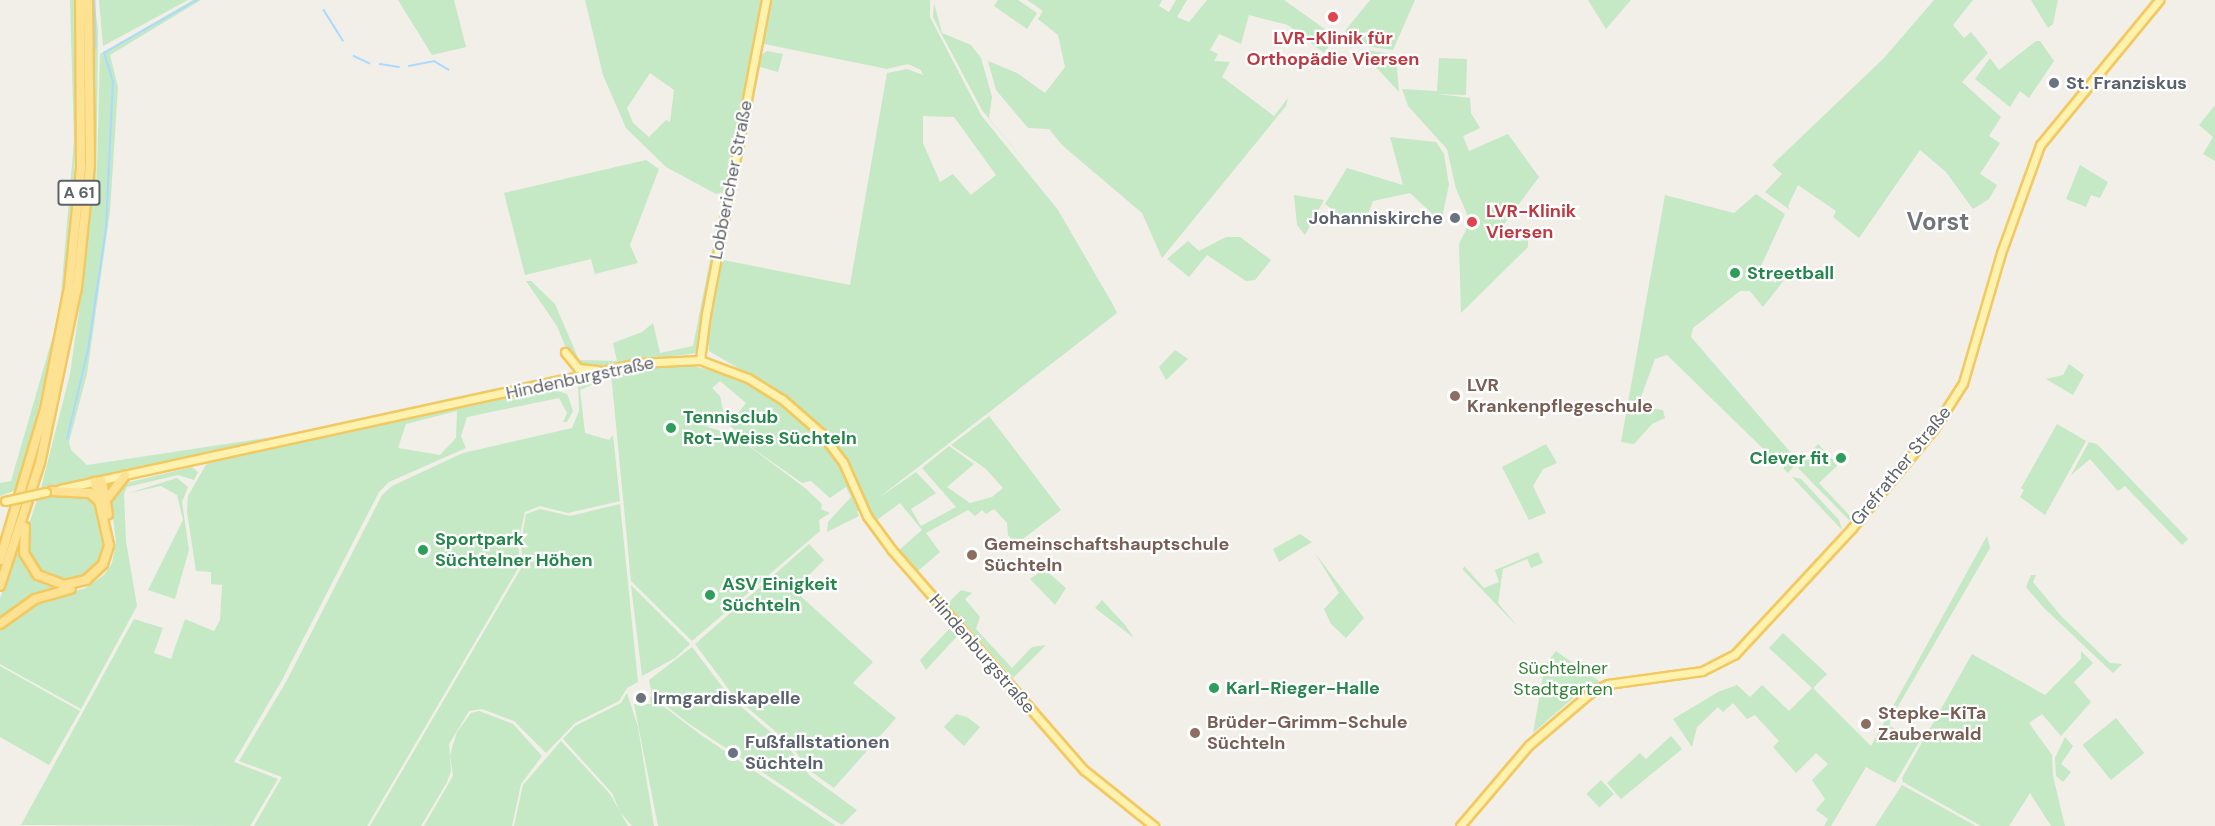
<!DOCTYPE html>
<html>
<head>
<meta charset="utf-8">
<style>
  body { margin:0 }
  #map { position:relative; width:2215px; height:826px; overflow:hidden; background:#f1efe8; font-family:"DM Sans",sans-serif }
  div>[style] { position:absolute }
  .green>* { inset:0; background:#c5e8c5; transform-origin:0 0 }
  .stream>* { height:1.5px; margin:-0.75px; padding:0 0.75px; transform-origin:0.75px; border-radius:0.75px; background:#aadaff }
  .roads { filter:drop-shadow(2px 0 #f2c960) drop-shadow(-2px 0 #f2c960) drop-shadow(0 2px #f2c960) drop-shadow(0 -2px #f2c960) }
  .major>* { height:7px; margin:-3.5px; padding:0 3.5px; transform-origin:3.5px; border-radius:3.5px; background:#fff2af }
  .highway>* { height:8px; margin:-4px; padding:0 4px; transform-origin:4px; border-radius:4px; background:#fde293 }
  .bridges { filter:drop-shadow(2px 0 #f2c960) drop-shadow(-2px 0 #f2c960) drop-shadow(0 2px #f2c960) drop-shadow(0 -2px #f2c960) }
  .major-bridge>* { height:7px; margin:-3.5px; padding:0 3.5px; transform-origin:3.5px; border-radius:3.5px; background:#fff2af }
  .dots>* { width:16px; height:16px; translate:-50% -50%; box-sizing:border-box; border:3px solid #fff; border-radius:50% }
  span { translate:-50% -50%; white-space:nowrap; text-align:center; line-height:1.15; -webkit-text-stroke:4.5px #fff; paint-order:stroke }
  .shield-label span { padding:2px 4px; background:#fff; border:2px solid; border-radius:4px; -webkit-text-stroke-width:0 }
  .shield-label { font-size:16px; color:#5f6368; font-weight:700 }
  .health-label { font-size:18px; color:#be3a42; font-weight:700 }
  .left { translate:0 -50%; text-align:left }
  .worship-label { font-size:18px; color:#5b616d; font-weight:700 }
  .right { translate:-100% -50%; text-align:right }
  .street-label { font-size:18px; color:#5f6368 }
  .leisure-label { font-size:18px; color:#27864d; font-weight:700 }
  .education-label { font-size:18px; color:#785e54; font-weight:700 }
  .park-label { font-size:18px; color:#348238 }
  .district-label { font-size:24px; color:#70757a; font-weight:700 }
</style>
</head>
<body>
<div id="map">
  <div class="green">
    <i style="clip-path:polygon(70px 0,75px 0,76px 17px,77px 136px,67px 258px,56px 334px,19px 489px,0 496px,0 483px,11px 481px,57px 322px,61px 294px,74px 141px)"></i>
    <i style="clip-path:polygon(94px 0,98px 30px,96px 208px,100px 54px,193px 0,201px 0,110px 55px,118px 87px,110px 211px,87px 374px,69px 442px,71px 450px,87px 465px,273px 437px,561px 374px,552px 379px,306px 434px,41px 488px,70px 374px,85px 269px,95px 130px)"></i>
    <i style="clip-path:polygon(99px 0,188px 0,103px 46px)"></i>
    <i style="clip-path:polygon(398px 0,454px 0,466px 47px,432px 55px)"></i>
    <i style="clip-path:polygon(evenodd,585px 0,764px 0,724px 192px,716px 194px,666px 167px,626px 128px,603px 75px,585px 0,650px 73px,674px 90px,670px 122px,666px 120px,649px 137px,633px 123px,627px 108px,650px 73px)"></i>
    <i style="clip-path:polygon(evenodd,768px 0,930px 0,930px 17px,981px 115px,1058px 210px,1112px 303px,1117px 313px,877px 499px,916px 472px,936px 493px,911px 509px,921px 526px,956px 507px,922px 468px,949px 446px,974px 464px,947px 487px,970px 503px,992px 497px,1003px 488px,985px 468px,951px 445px,989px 416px,1061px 510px,1016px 544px,1008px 535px,1007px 523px,994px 509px,986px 514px,982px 510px,975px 516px,968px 510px,926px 533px,940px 552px,918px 571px,899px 550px,922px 530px,900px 503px,877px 520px,873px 519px,845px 461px,814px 422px,755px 378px,709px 351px,707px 322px,718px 266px,722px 264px,720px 259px,757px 58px,767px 51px,783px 54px,778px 72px,760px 67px,723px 260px,850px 285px,887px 73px,907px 69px,923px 75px,921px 70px,908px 64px,887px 69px,760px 43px,768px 0,923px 116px,954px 117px,996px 175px,971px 195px,953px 174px,940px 182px,923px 143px,923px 116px)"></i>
    <i style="clip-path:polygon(998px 0,1018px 0,1037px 13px,1027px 29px,994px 6px)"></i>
    <i style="clip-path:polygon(1027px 0,1162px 0,1159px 6px,1169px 12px,1176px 0,1187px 0,1177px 17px,1189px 22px,1207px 0,1284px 0,1336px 37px,1324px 53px,1288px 25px,1249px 15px,1241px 44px,1219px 34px,1210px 50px,1218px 54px,1214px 61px,1230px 62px,1222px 77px,1274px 116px,1288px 98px,1286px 106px,1162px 258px,1142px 213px,1062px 145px,1049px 129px,1028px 128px,996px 90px,988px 61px,1017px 73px,1045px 93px,1065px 67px,1058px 35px,1038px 19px,1043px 11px)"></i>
    <i style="clip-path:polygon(1370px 0,1415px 0,1393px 50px,1358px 45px,1345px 31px)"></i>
    <i style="clip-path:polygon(1588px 0,1631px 0,1606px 29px)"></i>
    <i style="clip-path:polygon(1934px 0,1973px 0,1953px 25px,1964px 38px,1971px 32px,1988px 53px,1962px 82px,2001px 117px,1989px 136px,2000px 143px,1980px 174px,1997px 185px,1989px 199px,1973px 209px,1946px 172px,1920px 150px,1859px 238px,1833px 217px,1836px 211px,1798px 185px,1788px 206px,1790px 210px,1765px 192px,1782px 174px,1772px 165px,1884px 58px)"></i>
    <i style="clip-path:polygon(2031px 0,2058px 0,2053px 24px,2048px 28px)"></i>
    <i style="clip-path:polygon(934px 3px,942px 33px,971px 45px,981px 58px,992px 97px,989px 118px,1032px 171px,982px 110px,941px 33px,933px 17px)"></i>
    <i style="clip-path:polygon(2036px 41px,2040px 41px,2054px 61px,2029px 98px,2020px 91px,2010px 107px,1975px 79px,1990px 58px,1999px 70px)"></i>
    <i style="clip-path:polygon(1367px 50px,1396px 55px,1399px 92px,1363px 53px)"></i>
    <i style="clip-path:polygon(1439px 58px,1467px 59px,1466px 95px,1437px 94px,1470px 98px,1471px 113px,1480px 128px,1463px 136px,1469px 151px,1508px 134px,1539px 177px,1502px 227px,1516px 241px,1528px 240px,1528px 247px,1461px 313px,1459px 244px,1466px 230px,1467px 214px,1456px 189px,1447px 149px,1408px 106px,1402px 89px,1437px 91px)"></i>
    <i style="clip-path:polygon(2215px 105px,2215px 161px,2203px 154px,2213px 137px,2199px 125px)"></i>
    <i style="clip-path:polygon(1390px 137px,1436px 142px,1444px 154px,1449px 185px,1441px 222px,1410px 193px,1373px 201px,1368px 214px,1349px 223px,1325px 204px,1347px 168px,1403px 185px)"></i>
    <i style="clip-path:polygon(646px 160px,659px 169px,630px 245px,638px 263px,595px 274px,591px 259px,525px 275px,504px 193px)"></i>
    <i style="clip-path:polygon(2080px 165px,2108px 182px,2100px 198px,2091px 195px,2086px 207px,2066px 199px)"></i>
    <i style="clip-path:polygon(1756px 194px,1785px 214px,1760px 268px,1763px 275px,1775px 283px,1781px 275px,1784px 280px,1763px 307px,1750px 291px,1740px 291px,1693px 328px,1691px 337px,1798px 461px,1788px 473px,1667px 355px,1655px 359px,1641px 397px,1644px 407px,1663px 410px,1665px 418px,1652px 424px,1634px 444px,1621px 442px,1665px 195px,1734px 213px)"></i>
    <i style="clip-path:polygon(1294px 195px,1324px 200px,1305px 235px,1297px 225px)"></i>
    <i style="clip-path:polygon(721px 205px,696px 353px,591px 368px,582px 367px,569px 356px,557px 326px,526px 281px,531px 281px,555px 304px,579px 360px,617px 361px,613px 343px,642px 332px,653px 323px,660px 353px,693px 346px)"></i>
    <i style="clip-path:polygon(1226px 237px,1240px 237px,1271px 260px,1255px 280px,1246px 281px,1207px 255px,1189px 277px,1167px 259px,1188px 241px,1199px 251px)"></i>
    <i style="clip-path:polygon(1175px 350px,1188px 359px,1166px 380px,1159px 367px)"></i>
    <i style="clip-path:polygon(685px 364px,742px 378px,810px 425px,842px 466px,861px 510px,857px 511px,859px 516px,827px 532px,828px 522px,851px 497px,846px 487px,830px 498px,811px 481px,802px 483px,751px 447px,729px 425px,746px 403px,720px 381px,712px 388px,720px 396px,725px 420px,707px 427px,733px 434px,805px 488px,822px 504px,821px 509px,830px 513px,819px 520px,820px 531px,692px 641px,631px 581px,611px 373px,655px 365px)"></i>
    <i style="clip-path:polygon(2069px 364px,2084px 375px,2073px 395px,2046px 379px,2063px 375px)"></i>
    <i style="clip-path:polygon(607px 374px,608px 378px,580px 390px,585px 433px,609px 440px,613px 435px,620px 501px,568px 513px,540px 506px,525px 512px,518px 542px,520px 565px,367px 826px,254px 826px,282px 777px,239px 761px,286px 682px,382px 495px,392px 486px,463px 453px,572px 428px,579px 411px,578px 383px)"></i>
    <i style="clip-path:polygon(evenodd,548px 388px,567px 394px,573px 411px,567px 422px,563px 422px,567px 413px,559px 398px,467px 417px,461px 436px,466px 448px,389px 482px,379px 492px,282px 680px,234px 762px,278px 779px,250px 826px,21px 825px,134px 619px,163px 628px,154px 653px,171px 659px,185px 619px,214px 631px,220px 620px,222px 585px,211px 584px,211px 572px,196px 571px,187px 512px,188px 496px,207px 463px,548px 388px,457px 411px,456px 438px,440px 455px,398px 448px,406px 424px,457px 411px)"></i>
    <i style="clip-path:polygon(2057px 424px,2086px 441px,2045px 515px,2020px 497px,2024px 490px,2021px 488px)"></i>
    <i style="clip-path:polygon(2089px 442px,2097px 444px,2188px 539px,2182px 545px,2125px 486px,2118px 491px,2090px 459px,2071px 475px)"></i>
    <i style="clip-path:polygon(1546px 444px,1557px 463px,1543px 469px,1533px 486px,1546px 513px,1529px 520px,1502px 467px)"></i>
    <i style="clip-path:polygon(1818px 444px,1838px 465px,1819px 483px,1852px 518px,1850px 521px,1798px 468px)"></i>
    <i style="clip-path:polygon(192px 467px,198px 472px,194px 480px,178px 475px,127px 487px,124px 494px,126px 541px,137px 606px,81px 709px,0 664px,0 629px,9px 619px,32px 603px,86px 588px,104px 575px,112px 563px,116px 542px,111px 501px,122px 484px)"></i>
    <i style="clip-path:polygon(1792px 477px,1801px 479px,1839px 520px,1842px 530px)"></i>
    <i style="clip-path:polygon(177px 478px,188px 487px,182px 502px,189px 550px,175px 599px,148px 590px,183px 520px,177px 495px,161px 486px,129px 493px)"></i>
    <i style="clip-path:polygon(49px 496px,85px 496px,98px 508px,104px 552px,97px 567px,82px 579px,67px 582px,41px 574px,26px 551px,27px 530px,37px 500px)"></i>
    <i style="clip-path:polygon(620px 504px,638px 682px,627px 688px,619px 701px,575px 723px,546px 753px,514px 721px,482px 709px,469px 711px,449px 744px,451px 771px,447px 782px,421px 826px,370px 826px,523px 565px,521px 543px,526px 514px,540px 509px,570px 516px)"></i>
    <i style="clip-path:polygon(1300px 534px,1312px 542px,1279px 562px,1273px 549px)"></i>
    <i style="clip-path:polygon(1987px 536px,1990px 548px,1890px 720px,1890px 726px,1919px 742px,1895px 783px,1866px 767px,1831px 826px,1824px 826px,1828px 819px,1816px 810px,1825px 799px,1812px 780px,1828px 764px,1816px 753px,1796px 773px,1773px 747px,1779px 741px,1755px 715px,1747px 719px,1733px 703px,1723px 712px,1718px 707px,1697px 727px,1692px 747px,1673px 719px,1718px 692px,1737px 685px,1750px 697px,1762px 685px,1789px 711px,1812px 688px,1769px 648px,1783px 633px,1827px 674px,1813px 688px,1871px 746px)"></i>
    <i style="clip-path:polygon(21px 543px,35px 575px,50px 585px,66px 587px,0 621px,0 598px)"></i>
    <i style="clip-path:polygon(809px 544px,824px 560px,794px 590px,873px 662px,853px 683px,896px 718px,834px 788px,809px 770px,790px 744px,733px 695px,695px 644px)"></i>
    <i style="clip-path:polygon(1538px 552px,1543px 563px,1531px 568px,1527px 559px,1503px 569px,1498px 603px,1517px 626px,1463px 570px,1464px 566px,1484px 588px,1499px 582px,1495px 570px)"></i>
    <i style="clip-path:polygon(1315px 553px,1364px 618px,1346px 638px,1331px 624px,1324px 609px,1339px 593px)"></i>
    <i style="clip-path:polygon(1044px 569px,1066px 588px,1055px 605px,1030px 579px)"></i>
    <i style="clip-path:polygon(2031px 575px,2036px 575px,2033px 582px,2061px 616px,2110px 663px,2122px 664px,2113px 673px,2043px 607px,2026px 587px)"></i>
    <i style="clip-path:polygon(631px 585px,690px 644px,675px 658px,642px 676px)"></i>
    <i style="clip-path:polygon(961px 590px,972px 593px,965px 599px,980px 617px,976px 629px,1012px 668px,1032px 647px,1046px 645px,1013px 678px,947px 604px)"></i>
    <i style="clip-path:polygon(1102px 600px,1125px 625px,1134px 638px,1095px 608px)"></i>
    <i style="clip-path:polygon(951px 627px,958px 635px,926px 670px,920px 660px)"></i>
    <i style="clip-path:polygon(692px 647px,730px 697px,789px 748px,810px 776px,857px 810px,842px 825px,688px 723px,652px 695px,649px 680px)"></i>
    <i style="clip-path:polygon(1556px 651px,1600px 682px,1582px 690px,1533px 733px,1545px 665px)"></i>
    <i style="clip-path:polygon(2081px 651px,2093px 663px,2074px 682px,2091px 702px,2061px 736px,2042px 714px,2029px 723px,2052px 755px,2053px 776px,2065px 826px,2051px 826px,2030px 793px,2009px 826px,1981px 826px,1903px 782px,1902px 778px,1972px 654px,2045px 695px,2081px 659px)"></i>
    <i style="clip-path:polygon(0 666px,80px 711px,49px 765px,0 737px)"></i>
    <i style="clip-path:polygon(627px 693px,638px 727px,654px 826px,632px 826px,620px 812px,612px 793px,563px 739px,575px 726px,621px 703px)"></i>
    <i style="clip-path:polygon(650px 696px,701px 735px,836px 826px,658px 826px,634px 704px,651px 704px)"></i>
    <i style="clip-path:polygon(479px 711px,513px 724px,542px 756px,521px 784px,512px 826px,424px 826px,453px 776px,450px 755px,457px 732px,471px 713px)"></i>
    <i style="clip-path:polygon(956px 714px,967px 717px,980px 727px,964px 746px,944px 727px)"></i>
    <i style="left:2116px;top:718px;width:45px;height:43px;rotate:51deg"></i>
    <i style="clip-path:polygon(1671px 736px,1682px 749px,1621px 799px,1607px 783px,1640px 753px,1646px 759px)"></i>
    <i style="clip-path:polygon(2065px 737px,2073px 746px,2061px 764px,2071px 772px,2063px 782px,2056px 776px,2055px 758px)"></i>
    <i style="clip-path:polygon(561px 741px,610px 794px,628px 826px,514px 826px,523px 785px)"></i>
    <i style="left:1601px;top:780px;width:19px;height:20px;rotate:47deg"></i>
    <i style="clip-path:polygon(1902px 785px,1976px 826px,1875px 826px)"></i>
  </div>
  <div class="stream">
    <i style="left:95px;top:0;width:48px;rotate:88.8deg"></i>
    <i style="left:324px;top:10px;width:36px;rotate:58deg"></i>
    <i style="left:354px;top:56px;width:17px;rotate:25deg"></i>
    <i style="left:380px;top:64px;width:19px;rotate:9deg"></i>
    <i style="left:409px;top:66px;width:25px;rotate:-11deg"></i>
    <i style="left:434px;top:61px;width:17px;rotate:31deg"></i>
    <i style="left:67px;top:439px;width:91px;rotate:-76.7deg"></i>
    <i style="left:88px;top:350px;width:123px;rotate:-81.6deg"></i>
    <i style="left:106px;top:228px;width:146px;rotate:-87.3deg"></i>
    <i style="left:113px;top:82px;width:30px;rotate:-107deg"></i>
    <i style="left:104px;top:53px;width:107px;rotate:-29.7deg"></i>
  </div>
  <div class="roads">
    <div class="major">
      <i style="left:565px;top:352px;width:21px;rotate:51deg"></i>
      <i style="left:578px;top:368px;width:19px;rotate:6deg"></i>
      <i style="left:700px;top:360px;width:46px;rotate:-82.6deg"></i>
      <i style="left:706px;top:314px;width:320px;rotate:-79.2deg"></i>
      <i style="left:60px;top:489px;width:592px;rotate:-12.3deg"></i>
      <i style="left:638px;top:363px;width:62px;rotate:-2.8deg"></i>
      <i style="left:700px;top:360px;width:51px;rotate:20.6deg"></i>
      <i style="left:748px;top:378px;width:40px;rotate:32deg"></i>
      <i style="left:782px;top:399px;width:52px;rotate:41.1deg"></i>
      <i style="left:821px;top:433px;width:36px;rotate:53deg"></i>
      <i style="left:843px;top:462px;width:59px;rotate:66deg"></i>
      <i style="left:867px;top:516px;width:42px;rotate:53.7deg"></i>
      <i style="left:892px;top:550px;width:292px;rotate:48.9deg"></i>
      <i style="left:1084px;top:770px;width:90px;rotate:38.7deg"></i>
      <i style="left:1460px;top:826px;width:106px;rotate:-49.6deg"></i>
      <i style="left:1529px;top:745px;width:82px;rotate:-40.5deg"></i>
      <i style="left:1591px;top:692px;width:19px;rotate:-25deg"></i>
      <i style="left:1608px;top:684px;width:95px;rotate:-7.9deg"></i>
      <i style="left:1702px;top:671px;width:37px;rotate:-27deg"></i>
      <i style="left:1735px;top:654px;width:171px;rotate:-47.1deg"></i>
      <i style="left:1851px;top:529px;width:132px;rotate:-50.5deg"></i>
      <i style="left:1935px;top:427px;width:52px;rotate:-57.5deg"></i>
      <i style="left:1963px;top:383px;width:135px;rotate:-73.7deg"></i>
      <i style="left:2001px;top:253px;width:115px;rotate:-70.1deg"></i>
      <i style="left:2040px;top:145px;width:188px;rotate:-50.6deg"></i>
    </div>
    <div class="highway">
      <i style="left:102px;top:481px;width:34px;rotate:80deg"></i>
      <i style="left:52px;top:491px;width:38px;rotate:3deg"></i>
      <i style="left:90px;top:493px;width:13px;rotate:42deg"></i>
      <i style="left:106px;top:500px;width:31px;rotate:-52deg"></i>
      <i style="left:25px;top:527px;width:26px;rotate:92deg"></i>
      <i style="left:24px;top:553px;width:26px;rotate:58deg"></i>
      <i style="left:38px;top:575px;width:28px;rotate:21deg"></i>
      <i style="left:64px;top:585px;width:23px;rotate:-13deg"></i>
      <i style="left:86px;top:580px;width:23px;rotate:-43deg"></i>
      <i style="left:103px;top:564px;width:20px;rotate:-72deg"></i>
      <i style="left:109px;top:545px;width:65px;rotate:-102.5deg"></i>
      <i style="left:0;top:560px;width:158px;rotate:-73.4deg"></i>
      <i style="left:45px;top:409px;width:123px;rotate:-78.8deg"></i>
      <i style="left:69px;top:288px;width:122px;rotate:-84.3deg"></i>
      <i style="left:81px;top:167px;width:167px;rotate:-90.3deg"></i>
      <i style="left:0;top:586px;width:129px;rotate:-72deg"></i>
      <i style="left:40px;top:463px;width:179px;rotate:-78.1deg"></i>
      <i style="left:77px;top:288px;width:124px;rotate:-84deg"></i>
      <i style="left:90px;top:165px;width:165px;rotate:-90.7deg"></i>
      <i style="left:0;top:624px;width:43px;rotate:-35.5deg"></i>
      <i style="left:35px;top:599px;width:37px;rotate:-16deg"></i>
    </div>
  </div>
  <div class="bridges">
    <div class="major-bridge">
      <i style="left:5px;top:501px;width:42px;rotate:-12.4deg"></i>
    </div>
  </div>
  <div class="dots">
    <i style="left:1333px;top:17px;background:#e0444e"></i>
    <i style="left:2054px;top:83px;background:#6b7280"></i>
    <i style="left:1455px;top:218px;background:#6b7280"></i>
    <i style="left:1472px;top:222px;background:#e0444e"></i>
    <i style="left:1735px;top:273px;background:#2e9e5b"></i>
    <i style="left:1455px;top:396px;background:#8d6e63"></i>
    <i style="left:671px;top:428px;background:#2e9e5b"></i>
    <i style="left:1841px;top:458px;background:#2e9e5b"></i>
    <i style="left:423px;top:550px;background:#2e9e5b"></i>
    <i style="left:972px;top:555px;background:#8d6e63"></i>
    <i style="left:710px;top:595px;background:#2e9e5b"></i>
    <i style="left:1214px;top:688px;background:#2e9e5b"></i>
    <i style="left:641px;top:698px;background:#6b7280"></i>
    <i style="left:1866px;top:724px;background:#8d6e63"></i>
    <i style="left:1195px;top:733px;background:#8d6e63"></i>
    <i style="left:733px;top:753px;background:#6b7280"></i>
  </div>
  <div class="shield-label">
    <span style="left:79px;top:193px">A 61</span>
  </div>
  <div class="health-label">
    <span style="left:1333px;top:49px">LVR-Klinik für<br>Orthopädie Viersen</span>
    <span class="left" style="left:1486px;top:222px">LVR-Klinik<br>Viersen</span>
  </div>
  <div class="worship-label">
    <span class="left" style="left:2066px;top:83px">St. Franziskus</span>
    <span class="right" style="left:1443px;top:218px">Johanniskirche</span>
    <span class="left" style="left:653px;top:698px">Irmgardiskapelle</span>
    <span class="left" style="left:745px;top:753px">Fußfallstationen<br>Süchteln</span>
  </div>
  <div class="street-label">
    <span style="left:731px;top:180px;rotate:-79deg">Lobbericher Straße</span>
    <span style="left:580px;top:378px;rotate:-12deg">Hindenburgstraße</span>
    <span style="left:1901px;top:466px;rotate:-51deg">Grefrather Straße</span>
    <span style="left:982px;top:654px;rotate:49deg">Hindenburgstraße</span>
  </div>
  <div class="leisure-label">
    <span class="left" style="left:1747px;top:273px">Streetball</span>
    <span class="left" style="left:683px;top:428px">Tennisclub<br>Rot-Weiss Süchteln</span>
    <span class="right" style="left:1829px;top:458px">Clever fit</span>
    <span class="left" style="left:435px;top:550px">Sportpark<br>Süchtelner Höhen</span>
    <span class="left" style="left:722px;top:595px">ASV Einigkeit<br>Süchteln</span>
    <span class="left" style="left:1226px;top:688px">Karl-Rieger-Halle</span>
  </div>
  <div class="education-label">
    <span class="left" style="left:1467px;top:396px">LVR<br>Krankenpflegeschule</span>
    <span class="left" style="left:984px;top:555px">Gemeinschaftshauptschule<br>Süchteln</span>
    <span class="left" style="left:1878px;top:724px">Stepke-KiTa<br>Zauberwald</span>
    <span class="left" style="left:1207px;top:733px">Brüder-Grimm-Schule<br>Süchteln</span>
  </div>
  <div class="park-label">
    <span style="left:1563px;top:679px">Süchtelner<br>Stadtgarten</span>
  </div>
  <div class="district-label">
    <span style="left:1938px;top:222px">Vorst</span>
  </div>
</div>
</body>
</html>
